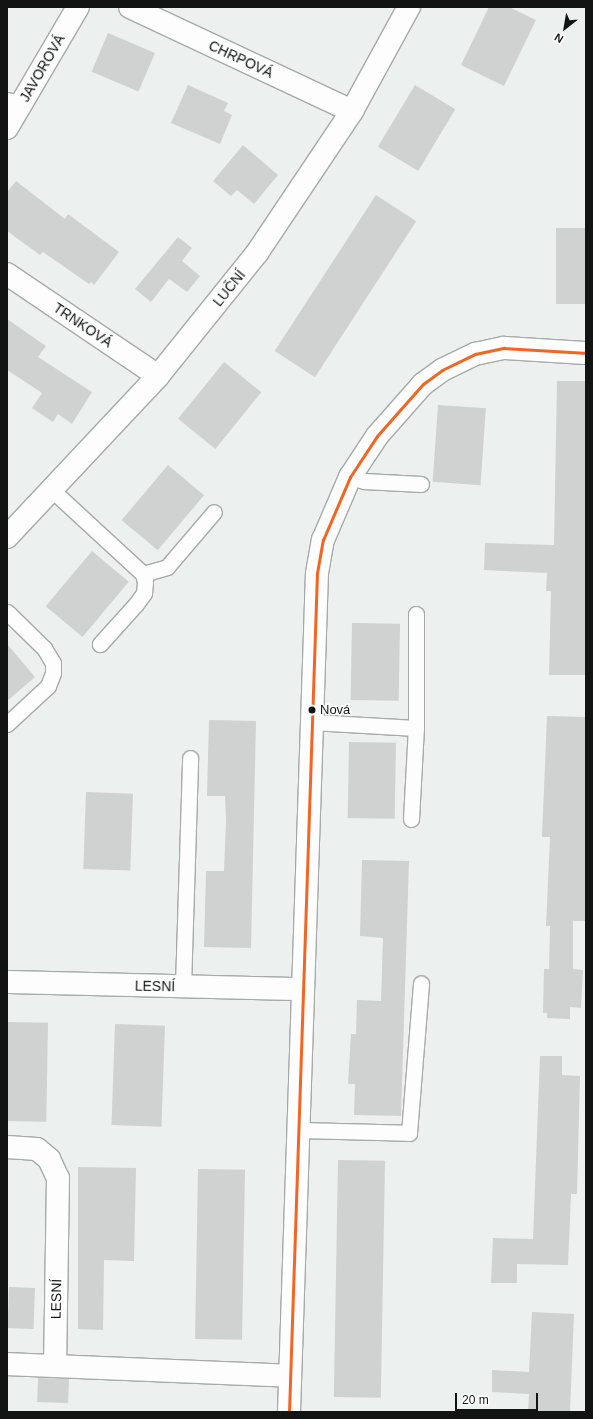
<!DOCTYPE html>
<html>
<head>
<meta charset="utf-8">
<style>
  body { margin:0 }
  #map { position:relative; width:593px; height:1419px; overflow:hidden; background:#ecf0ee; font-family:Arial,sans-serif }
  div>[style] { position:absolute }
  .building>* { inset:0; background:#cfd2d0; transform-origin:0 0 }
  .roads { filter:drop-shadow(1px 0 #a7aaa9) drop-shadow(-1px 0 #a7aaa9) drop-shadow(0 1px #a7aaa9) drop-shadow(0 -1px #a7aaa9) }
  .service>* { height:15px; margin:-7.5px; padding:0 7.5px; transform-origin:7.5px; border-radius:7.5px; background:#fcfdfc }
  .minor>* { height:22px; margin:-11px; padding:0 11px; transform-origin:11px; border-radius:11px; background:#fcfdfc }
  .bus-1>* { height:3px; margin:-1.5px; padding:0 1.5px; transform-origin:1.5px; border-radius:1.5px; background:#f26522 }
  .dots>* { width:11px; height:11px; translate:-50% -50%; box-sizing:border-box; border:2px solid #fff; border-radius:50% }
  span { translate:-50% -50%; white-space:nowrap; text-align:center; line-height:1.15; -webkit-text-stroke:3px #fff; paint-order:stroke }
  .bus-label { font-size:13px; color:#111413 }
  .left { translate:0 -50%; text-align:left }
  .street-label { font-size:14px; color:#111413 }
  .frame { position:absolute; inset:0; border:8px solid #111413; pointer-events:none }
  .north { position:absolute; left:545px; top:8px; width:40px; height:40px; -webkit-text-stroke:3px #fff; paint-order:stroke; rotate:211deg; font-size:11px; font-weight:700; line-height:16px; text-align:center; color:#111413 }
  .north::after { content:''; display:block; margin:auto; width:14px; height:18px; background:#111413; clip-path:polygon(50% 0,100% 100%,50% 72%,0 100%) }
  .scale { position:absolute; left:455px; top:1393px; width:83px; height:18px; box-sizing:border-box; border:2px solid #111413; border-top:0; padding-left:5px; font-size:12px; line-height:14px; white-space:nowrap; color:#111413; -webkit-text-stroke:3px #fff; paint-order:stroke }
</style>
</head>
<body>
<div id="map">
  <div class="building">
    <i style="clip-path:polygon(489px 7px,509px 7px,536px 20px,504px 86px,461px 65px)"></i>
    <i style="left:108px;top:33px;width:51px;height:42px;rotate:23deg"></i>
    <i style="clip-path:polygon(188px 85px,228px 103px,224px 111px,232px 115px,220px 144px,171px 123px)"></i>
    <i style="left:415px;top:85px;width:47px;height:72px;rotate:31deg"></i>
    <i style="clip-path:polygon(243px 145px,278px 175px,254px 204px,237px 190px,231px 196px,213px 181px)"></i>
    <i style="clip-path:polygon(16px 181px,65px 219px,68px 214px,119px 252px,94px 285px,91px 282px,89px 284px,43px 252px,40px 255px,7px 231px,7px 192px)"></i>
    <i style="left:376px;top:195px;width:48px;height:186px;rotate:33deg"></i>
    <i style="left:556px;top:228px;width:30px;height:76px"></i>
    <i style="clip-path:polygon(178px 237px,192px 248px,182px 261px,200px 276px,187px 292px,169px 279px,151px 302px,135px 289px)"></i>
    <i style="clip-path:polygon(7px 319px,46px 346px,38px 357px,92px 392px,72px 424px,58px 414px,53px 422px,32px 408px,42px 393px,7px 370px)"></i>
    <i style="left:224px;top:362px;width:48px;height:73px;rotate:39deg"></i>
    <i style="clip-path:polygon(557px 381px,586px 381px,586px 675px,549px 675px,551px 591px,546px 591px,547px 573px,484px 570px,485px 543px,554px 545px)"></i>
    <i style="left:438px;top:405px;width:48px;height:77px;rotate:4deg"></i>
    <i style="left:168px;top:465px;width:47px;height:72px;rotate:40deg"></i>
    <i style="left:92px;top:551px;width:48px;height:72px;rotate:40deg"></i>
    <i style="left:352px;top:623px;width:48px;height:77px;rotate:1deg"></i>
    <i style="clip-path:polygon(7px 644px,35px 677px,7px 701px)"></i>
    <i style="clip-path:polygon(547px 716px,586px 717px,585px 921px,573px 921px,573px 969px,583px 970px,581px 1008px,570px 1007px,570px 1019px,547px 1018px,547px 1013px,543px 1013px,544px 969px,549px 969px,550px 926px,546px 926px,550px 837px,542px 837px)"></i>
    <i style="clip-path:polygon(209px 720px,256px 721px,251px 948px,204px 947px,206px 871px,224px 871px,226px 821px,225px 796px,207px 796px)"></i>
    <i style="left:349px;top:742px;width:47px;height:76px;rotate:1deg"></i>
    <i style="left:86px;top:792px;width:47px;height:77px;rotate:2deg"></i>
    <i style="clip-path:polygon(362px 860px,409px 861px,401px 1116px,354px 1115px,355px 1084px,348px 1084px,351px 1034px,356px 1034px,357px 1000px,381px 1001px,383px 938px,360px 936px)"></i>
    <i style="left:7px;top:1022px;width:41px;height:99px;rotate:1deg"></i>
    <i style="left:115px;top:1024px;width:50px;height:101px;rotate:2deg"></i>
    <i style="clip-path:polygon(540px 1056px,562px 1056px,562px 1075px,580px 1076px,577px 1194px,571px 1194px,568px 1265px,517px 1264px,517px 1283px,491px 1283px,493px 1238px,533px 1239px)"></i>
    <i style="left:338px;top:1160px;width:47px;height:237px;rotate:1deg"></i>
    <i style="clip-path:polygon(78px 1167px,136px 1168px,134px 1261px,104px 1260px,103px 1330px,78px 1329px)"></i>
    <i style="left:198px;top:1169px;width:47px;height:170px;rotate:1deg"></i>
    <i style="left:9px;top:1287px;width:26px;height:41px;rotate:2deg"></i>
    <i style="clip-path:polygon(532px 1312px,574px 1314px,570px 1412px,528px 1412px,529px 1394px,492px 1392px,492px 1370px,529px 1372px)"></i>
    <i style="left:38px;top:1378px;width:31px;height:24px;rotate:2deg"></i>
  </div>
  <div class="roads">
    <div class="service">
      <i style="left:7px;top:100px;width:15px;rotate:11deg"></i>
      <i style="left:350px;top:477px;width:15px;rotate:16deg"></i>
      <i style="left:364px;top:481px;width:57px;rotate:3deg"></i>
      <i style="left:52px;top:490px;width:124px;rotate:42.7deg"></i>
      <i style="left:143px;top:574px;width:8px;rotate:76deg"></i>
      <i style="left:145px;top:582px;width:11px;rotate:95deg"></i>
      <i style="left:144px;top:593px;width:14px;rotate:126deg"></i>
      <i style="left:136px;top:604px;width:54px;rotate:132deg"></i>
      <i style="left:143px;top:574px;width:25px;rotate:-16deg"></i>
      <i style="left:167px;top:567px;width:72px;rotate:-49.5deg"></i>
      <i style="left:7px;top:612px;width:52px;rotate:44.2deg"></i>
      <i style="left:44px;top:648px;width:17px;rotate:59deg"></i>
      <i style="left:53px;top:663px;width:10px;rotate:90deg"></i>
      <i style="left:53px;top:673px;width:14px;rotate:111deg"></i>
      <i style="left:48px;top:686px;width:56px;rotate:137.2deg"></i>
      <i style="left:312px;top:722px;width:104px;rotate:3.3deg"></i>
      <i style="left:411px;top:819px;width:91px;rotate:-86.9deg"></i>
      <i style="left:416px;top:728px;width:114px;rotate:-90deg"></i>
      <i style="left:183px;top:986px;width:228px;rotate:-88.2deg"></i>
      <i style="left:298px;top:1130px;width:111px;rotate:1.5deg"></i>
      <i style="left:409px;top:1133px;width:150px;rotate:-85.4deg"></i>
    </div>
    <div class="minor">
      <i style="left:130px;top:7px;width:245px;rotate:25.1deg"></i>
      <i style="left:7px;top:128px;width:140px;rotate:-59.6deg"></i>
      <i style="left:7px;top:274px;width:182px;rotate:34deg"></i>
      <i style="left:7px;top:537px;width:221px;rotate:-46.8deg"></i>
      <i style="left:158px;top:376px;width:158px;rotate:-51.2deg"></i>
      <i style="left:257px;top:253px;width:171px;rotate:-56.2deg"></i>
      <i style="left:352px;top:111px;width:119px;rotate:-61.3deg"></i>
      <i style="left:7px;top:982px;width:296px;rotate:1.4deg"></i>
      <i style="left:7px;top:1147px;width:30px;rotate:4deg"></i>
      <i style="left:37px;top:1149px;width:16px;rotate:40deg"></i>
      <i style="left:49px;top:1159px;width:21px;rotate:65deg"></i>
      <i style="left:58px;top:1178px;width:188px;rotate:90.9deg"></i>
      <i style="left:7px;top:1364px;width:283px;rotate:2.4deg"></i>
      <i style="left:289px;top:1412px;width:839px;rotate:-88.09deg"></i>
      <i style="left:317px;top:573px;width:34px;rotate:-80deg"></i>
      <i style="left:323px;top:540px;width:69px;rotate:-66.8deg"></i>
      <i style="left:350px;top:477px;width:49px;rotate:-56.6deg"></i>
      <i style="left:377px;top:436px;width:69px;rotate:-48.5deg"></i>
      <i style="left:423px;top:384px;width:24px;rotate:-36deg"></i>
      <i style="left:442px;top:370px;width:37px;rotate:-26deg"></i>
      <i style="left:475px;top:354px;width:30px;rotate:-12deg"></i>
      <i style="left:504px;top:348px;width:82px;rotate:3.5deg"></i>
    </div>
  </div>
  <div class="bus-1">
    <i style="left:289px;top:1412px;width:839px;rotate:-88.09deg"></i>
    <i style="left:317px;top:573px;width:34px;rotate:-80deg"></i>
    <i style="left:323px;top:540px;width:69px;rotate:-66.8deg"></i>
    <i style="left:350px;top:477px;width:49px;rotate:-56.6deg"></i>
    <i style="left:377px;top:436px;width:69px;rotate:-48.5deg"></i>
    <i style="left:423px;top:384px;width:24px;rotate:-36deg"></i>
    <i style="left:442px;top:370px;width:37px;rotate:-26deg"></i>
    <i style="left:475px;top:354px;width:30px;rotate:-12deg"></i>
    <i style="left:504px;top:348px;width:82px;rotate:3.5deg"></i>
  </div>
  <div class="dots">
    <i style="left:312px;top:710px;background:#111413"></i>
  </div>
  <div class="bus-label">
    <span class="left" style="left:320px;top:710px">Nová</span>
  </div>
  <div class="street-label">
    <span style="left:241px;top:59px;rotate:25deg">CHRPOVÁ</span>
    <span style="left:42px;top:68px;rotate:-60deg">JAVOROVÁ</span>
    <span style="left:229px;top:288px;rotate:-51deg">LUČNÍ</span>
    <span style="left:83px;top:325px;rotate:34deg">TRNKOVÁ</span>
    <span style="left:155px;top:986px;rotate:1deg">LESNÍ</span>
    <span style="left:56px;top:1299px;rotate:-89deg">LESNÍ</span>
  </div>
  <div class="frame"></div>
  <div class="north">N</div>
  <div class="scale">20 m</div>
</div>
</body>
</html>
